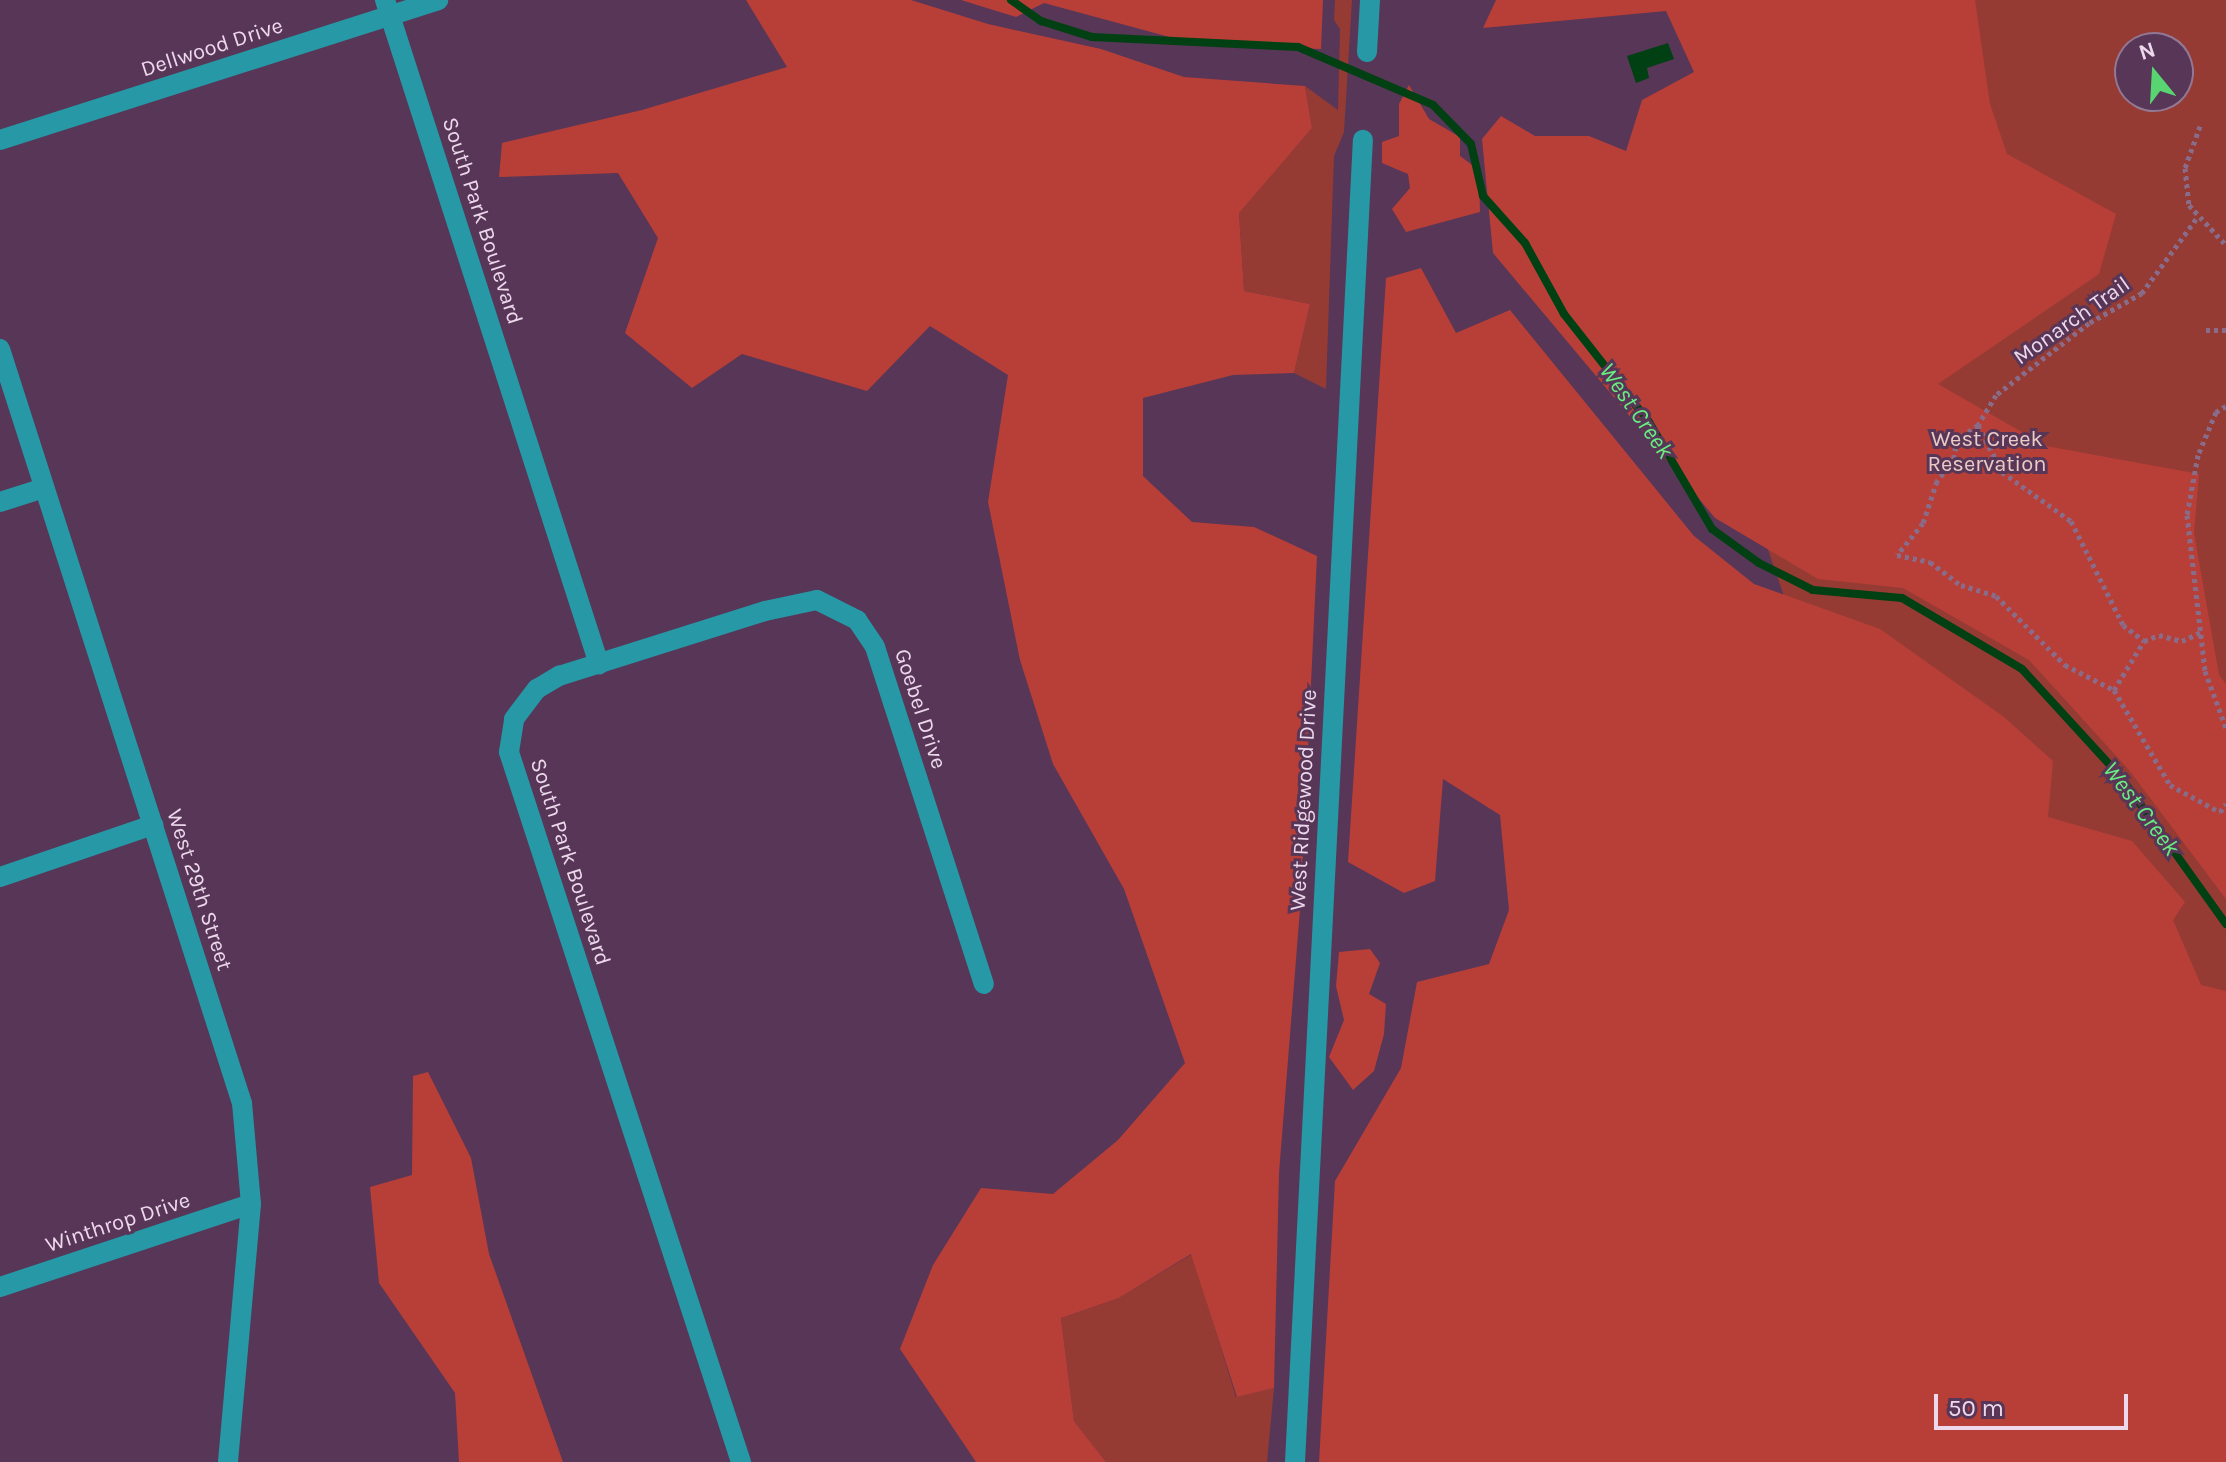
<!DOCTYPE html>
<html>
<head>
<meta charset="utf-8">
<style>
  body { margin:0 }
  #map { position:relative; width:2226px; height:1462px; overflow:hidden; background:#573657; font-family:Karla,sans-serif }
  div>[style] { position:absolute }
  .green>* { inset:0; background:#953b34 }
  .forest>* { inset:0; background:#b83f37 }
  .water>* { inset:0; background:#014013 }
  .stream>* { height:8px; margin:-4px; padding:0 4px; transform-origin:4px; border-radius:4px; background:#014013 }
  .path>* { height:5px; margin-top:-2.5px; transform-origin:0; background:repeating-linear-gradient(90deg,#896c89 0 4px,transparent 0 8px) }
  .minor>* { height:20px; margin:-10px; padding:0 10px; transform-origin:10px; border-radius:10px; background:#2698a6 }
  span { translate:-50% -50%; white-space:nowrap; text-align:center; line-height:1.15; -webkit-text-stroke:6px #573657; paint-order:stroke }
  .street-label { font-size:22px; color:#edd8ec }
  .park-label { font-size:22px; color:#ebcbc6 }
  .water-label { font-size:24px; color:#69ed80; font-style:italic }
  .north { position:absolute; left:2114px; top:32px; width:80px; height:80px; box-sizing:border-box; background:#573657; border:2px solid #937793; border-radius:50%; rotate:342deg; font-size:22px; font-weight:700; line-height:32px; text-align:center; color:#edd8ec }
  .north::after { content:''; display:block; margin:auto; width:28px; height:36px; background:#58d570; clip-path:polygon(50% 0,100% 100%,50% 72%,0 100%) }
  .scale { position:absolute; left:1934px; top:1394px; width:194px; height:36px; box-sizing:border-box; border:4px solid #edd8ec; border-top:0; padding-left:10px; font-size:24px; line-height:28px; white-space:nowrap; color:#edd8ec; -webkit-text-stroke:6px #573657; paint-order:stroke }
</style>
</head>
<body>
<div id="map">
  <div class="green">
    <i style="clip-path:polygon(1335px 0,1352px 0,1344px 132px,1334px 156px,1326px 389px,1294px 373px,1310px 304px,1244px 291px,1239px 212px,1312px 128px,1305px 86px,1338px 110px,1340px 29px,1334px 20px)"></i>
    <i style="clip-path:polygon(evenodd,1920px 0,2226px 0,2226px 1462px,2080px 1462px,1681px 295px,1920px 0,2130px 48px,2178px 48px,2178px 96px,2130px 96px,2130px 48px)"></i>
    <i style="clip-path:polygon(1192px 1254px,1236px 1397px,1274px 1388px,1267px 1462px,1106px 1462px,1074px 1421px,1061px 1318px,1119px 1298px)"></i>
  </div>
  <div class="forest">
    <i style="clip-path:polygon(746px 0,911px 0,988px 24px,1101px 49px,1184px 77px,1305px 86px,1312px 128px,1239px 213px,1244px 291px,1310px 304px,1294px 373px,1233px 375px,1143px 398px,1143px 476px,1192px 522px,1254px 527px,1317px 556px,1301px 897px,1279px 1173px,1274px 1388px,1237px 1397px,1191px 1254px,1119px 1298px,1061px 1318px,1074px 1421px,1106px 1462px,976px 1462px,900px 1349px,933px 1265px,981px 1188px,1053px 1194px,1118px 1140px,1185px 1063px,1124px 889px,1053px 764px,1020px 660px,988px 502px,1008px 375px,930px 326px,867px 391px,742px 354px,692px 388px,625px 333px,658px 238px,618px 173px,499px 177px,502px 143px,642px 110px,787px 67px)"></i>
    <i style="clip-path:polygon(961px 0,1323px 0,1321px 49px,1199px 45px,1044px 3px,1016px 17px)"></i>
    <i style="clip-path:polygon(1496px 0,1975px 0,1990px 104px,2007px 154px,2116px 214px,2099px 274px,1938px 384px,2046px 446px,2199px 474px,2194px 533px,2219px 675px,2226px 684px,2226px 899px,2129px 770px,2029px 660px,1903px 588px,1818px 579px,1715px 518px,1493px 253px,1482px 139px,1501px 116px,1535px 136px,1589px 136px,1626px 151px,1642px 100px,1694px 72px,1666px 11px,1483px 28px)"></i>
    <i style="clip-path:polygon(1409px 85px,1429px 119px,1460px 137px,1460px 156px,1479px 170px,1480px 212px,1406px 232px,1392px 209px,1410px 188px,1408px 174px,1382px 163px,1382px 142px,1399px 136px,1399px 104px)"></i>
    <i style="clip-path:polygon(1421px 268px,1456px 333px,1510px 310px,1694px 536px,1754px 584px,1880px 629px,2004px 717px,2053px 761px,2048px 817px,2132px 841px,2185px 902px,2173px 920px,2201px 985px,2226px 991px,2226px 1462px,1319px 1462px,1335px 1181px,1401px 1068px,1417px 982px,1489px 964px,1509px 910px,1500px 815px,1443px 779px,1435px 881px,1404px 893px,1348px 862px,1386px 278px)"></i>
    <i style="clip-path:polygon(1370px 949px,1380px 963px,1369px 994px,1386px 1004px,1384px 1034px,1374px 1071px,1353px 1090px,1329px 1057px,1344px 1020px,1336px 986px,1339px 952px)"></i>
    <i style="clip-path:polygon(428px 1072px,471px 1158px,489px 1254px,563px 1462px,459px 1462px,455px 1393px,379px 1283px,370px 1187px,412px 1175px,413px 1076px)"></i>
  </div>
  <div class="water">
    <i style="clip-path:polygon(1668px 43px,1674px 59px,1647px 68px,1649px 78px,1636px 83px,1627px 56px)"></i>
  </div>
  <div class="stream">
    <i style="left:1011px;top:0;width:37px;rotate:35deg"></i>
    <i style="left:1041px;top:21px;width:53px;rotate:17.4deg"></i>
    <i style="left:1092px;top:37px;width:206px;rotate:2.8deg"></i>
    <i style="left:1298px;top:47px;width:147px;rotate:23.2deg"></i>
    <i style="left:1433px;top:105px;width:54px;rotate:45.7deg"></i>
    <i style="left:1471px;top:144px;width:53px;rotate:77deg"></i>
    <i style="left:1483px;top:196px;width:63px;rotate:48.2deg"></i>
    <i style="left:1525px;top:243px;width:81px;rotate:61.2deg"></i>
    <i style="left:1564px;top:314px;width:137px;rotate:51.8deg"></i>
    <i style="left:1649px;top:422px;width:124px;rotate:59.5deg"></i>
    <i style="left:1712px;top:529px;width:58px;rotate:35.9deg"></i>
    <i style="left:1759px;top:563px;width:60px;rotate:26.6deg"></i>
    <i style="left:1813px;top:590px;width:89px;rotate:5.1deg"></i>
    <i style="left:1902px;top:598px;width:139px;rotate:30.6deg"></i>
    <i style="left:2022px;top:669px;width:145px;rotate:47.5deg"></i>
    <i style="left:2120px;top:776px;width:182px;rotate:54.4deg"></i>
  </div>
  <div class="path">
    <i style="left:2200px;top:126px;width:45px;rotate:109.7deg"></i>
    <i style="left:2185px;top:168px;width:37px;rotate:84deg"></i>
    <i style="left:2189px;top:205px;width:54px;rotate:47.2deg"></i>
    <i style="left:2196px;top:219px;width:92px;rotate:126.1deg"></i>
    <i style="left:2142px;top:293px;width:61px;rotate:150.5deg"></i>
    <i style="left:2089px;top:323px;width:118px;rotate:142.3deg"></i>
    <i style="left:1996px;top:395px;width:35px;rotate:121deg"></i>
    <i style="left:1978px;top:425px;width:25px;rotate:146deg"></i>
    <i style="left:1957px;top:439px;width:22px;rotate:100deg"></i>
    <i style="left:1953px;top:461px;width:26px;rotate:129deg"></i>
    <i style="left:1937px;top:481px;width:44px;rotate:108.4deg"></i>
    <i style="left:1923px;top:523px;width:41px;rotate:129.1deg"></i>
    <i style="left:1897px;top:555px;width:34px;rotate:12deg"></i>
    <i style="left:1930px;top:562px;width:39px;rotate:37deg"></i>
    <i style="left:1961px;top:585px;width:37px;rotate:17deg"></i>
    <i style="left:1996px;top:596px;width:98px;rotate:45deg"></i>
    <i style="left:2065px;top:665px;width:55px;rotate:27deg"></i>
    <i style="left:2114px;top:690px;width:110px;rotate:59.5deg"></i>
    <i style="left:2170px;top:785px;width:57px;rotate:28.4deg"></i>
    <i style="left:2220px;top:812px;width:10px;rotate:-53deg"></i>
    <i style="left:2206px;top:330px;width:20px"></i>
    <i style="left:2226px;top:406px;width:12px;rotate:149deg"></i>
    <i style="left:2216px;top:412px;width:47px;rotate:112.7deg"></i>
    <i style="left:2198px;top:455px;width:61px;rotate:100.4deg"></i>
    <i style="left:2187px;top:515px;width:157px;rotate:83.4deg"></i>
    <i style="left:2205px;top:671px;width:61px;rotate:69.8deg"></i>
    <i style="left:1978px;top:425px;width:53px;rotate:62.9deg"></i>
    <i style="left:2002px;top:472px;width:85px;rotate:35.4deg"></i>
    <i style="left:2071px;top:521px;width:116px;rotate:63.4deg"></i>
    <i style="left:2123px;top:625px;width:26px;rotate:37deg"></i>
    <i style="left:2114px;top:690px;width:57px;rotate:-58.5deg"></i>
    <i style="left:2144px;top:641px;width:16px;rotate:-22deg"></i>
    <i style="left:2159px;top:635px;width:24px;rotate:15deg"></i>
    <i style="left:2182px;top:641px;width:21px;rotate:-25deg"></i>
  </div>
  <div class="minor">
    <i style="left:385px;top:0;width:698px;rotate:72.14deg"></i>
    <i style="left:1367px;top:52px;width:52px;rotate:-86.7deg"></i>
    <i style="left:0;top:140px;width:460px;rotate:-17.7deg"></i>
    <i style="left:0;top:349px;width:792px;rotate:72.21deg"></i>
    <i style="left:242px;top:1103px;width:101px;rotate:84.9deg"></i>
    <i style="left:251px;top:1204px;width:259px;rotate:95.1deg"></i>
    <i style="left:0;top:502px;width:46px;rotate:-17.7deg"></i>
    <i style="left:0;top:877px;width:162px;rotate:-18.8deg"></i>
    <i style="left:0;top:1287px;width:264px;rotate:-18.3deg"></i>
    <i style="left:741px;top:1462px;width:747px;rotate:-108.1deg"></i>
    <i style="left:509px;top:752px;width:33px;rotate:-81deg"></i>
    <i style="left:514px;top:719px;width:38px;rotate:-53deg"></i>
    <i style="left:537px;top:689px;width:26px;rotate:-31deg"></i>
    <i style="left:559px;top:676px;width:216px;rotate:-17.5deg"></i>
    <i style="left:765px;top:611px;width:53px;rotate:-11.9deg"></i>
    <i style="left:817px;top:600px;width:45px;rotate:26.6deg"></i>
    <i style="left:857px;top:620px;width:32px;rotate:56deg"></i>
    <i style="left:875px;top:647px;width:354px;rotate:72.1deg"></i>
    <i style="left:1295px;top:1462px;width:1324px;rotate:-87.06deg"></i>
  </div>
  <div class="street-label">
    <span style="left:212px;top:48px;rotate:-18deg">Dellwood Drive</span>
    <span style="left:482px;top:221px;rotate:72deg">South Park Boulevard</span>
    <span style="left:2072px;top:321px;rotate:-35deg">Monarch Trail</span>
    <span style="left:920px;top:709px;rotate:72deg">Goebel Drive</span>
    <span style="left:1304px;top:800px;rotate:-87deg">West Ridgewood Drive</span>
    <span style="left:570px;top:862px;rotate:72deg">South Park Boulevard</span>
    <span style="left:199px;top:890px;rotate:72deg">West 29th Street</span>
    <span style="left:118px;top:1223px;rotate:-18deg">Winthrop Drive</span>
  </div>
  <div class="park-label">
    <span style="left:1987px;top:452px">West Creek<br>Reservation</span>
  </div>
  <div class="water-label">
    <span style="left:1636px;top:411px;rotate:55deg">West Creek</span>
    <span style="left:2141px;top:809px;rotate:53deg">West Creek</span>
  </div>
  <div class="north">N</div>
  <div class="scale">50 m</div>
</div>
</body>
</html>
